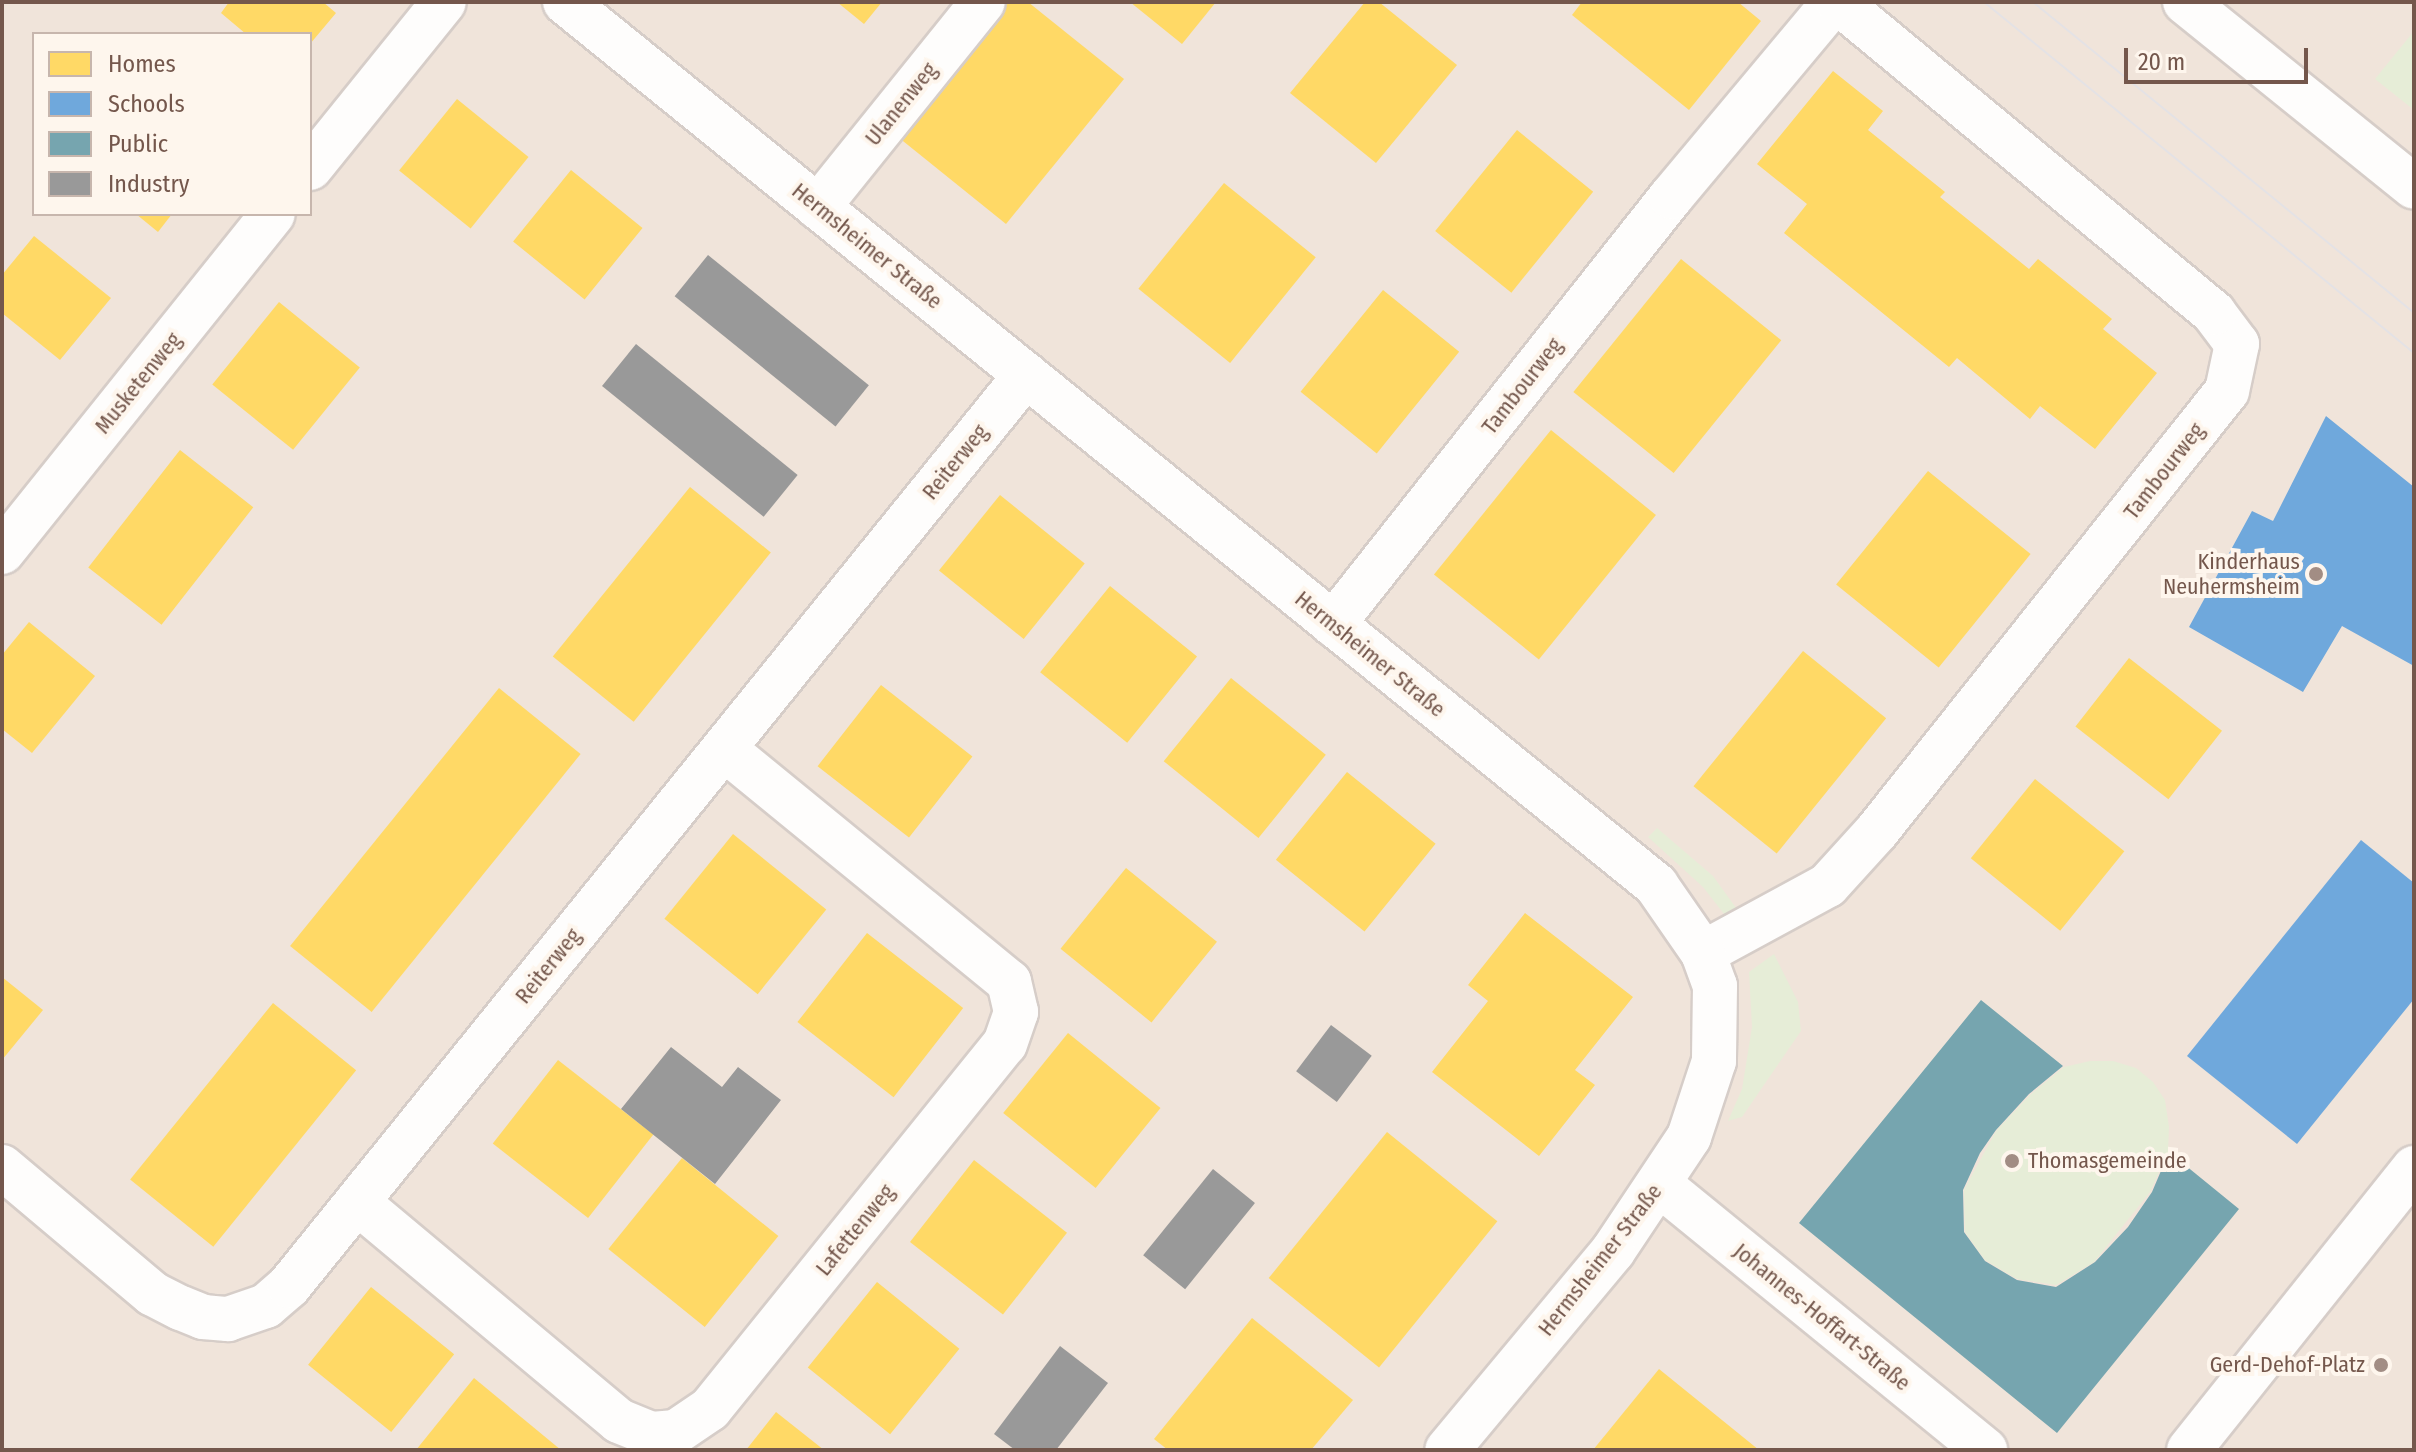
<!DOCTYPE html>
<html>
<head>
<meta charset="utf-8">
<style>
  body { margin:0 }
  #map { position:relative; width:2416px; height:1452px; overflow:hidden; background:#f7f2ec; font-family:"Fira Sans Condensed",sans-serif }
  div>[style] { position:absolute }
  .residential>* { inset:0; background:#f0e4da }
  .green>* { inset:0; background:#e6edd7 }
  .homes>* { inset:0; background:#ffd966; transform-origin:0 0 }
  .schools>* { inset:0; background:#6fa8dc }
  .public>* { inset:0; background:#76a5af }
  .industry>* { inset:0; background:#999; transform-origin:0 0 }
  .roads { filter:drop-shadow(2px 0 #d6cdc8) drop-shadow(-2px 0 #d6cdc8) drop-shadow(0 2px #d6cdc8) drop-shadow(0 -2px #d6cdc8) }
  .street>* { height:44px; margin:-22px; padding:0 22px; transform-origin:22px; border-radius:22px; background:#fefdfc }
  .secondary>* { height:44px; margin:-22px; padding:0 22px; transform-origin:22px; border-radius:22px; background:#fefdfc }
  .tram>* { height:2px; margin:-1px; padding:0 1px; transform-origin:1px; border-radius:1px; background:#e4e2e5 }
  .dots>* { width:22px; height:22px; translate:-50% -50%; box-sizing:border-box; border:4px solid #fef6ed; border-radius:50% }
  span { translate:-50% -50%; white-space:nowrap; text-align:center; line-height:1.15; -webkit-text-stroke:8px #fef6ed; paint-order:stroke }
  .street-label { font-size:22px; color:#74574c }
  .poi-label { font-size:22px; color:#74574c }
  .right { translate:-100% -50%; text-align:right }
  .left { translate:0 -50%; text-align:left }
  .frame { position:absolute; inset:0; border:4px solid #74574c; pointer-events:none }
  .legend { position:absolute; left:32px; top:32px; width:280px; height:184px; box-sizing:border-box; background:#fef6ed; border:2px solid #c7b6ad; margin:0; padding:10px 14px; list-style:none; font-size:24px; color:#74574c }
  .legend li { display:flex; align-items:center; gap:16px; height:40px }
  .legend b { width:40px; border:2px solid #c7b6ad }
  .scale { position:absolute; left:2124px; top:48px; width:184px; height:36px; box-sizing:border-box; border:4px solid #74574c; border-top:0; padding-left:10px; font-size:24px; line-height:28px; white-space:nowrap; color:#74574c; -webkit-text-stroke:6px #fef6ed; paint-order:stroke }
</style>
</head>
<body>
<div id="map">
  <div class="residential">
    <i style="clip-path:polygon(evenodd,2px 2px,2414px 2px,2414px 1450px,2px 1450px,2px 2px,34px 34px,310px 34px,310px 214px,34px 214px,34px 34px)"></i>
  </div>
  <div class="green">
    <i style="clip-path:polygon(2414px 31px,2414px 110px,2375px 79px)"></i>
    <i style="clip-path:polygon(1657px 828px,1713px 876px,1739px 912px,1728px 919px,1703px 887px,1648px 837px)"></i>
    <i style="clip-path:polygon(1774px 954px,1798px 1002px,1801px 1031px,1742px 1117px,1728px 1121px,1742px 1089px,1752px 1027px,1749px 972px)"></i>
    <i style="clip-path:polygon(2090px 1061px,2113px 1061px,2136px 1068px,2153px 1082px,2165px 1100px,2169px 1127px,2168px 1152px,2150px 1192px,2094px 1262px,2056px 1285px,2017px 1279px,1985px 1260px,1965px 1232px,1964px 1190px,1996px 1131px,2030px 1095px,2064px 1067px)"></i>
  </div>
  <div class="homes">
    <i style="clip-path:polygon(229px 2px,323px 2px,336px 13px,310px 44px,310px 34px,246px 34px,221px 13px)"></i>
    <i style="clip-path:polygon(837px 2px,882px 2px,864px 24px)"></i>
    <i style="clip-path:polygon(1007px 2px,1028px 2px,1124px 79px,1006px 224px,898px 137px)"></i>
    <i style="clip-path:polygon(1130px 2px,1216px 2px,1182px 44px)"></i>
    <i style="clip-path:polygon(1365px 2px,1379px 2px,1457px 65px,1376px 163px,1290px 93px)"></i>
    <i style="clip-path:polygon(1582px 2px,1738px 2px,1761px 21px,1689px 110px,1572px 15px)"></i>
    <i style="clip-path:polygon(1833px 71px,1883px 111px,1868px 130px,1945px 192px,1940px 197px,2029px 269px,2038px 259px,2112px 319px,2103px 329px,2157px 373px,2095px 449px,2040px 406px,2030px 419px,1957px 358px,1949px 367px,1784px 233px,1807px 204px,1757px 164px)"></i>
    <i style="left:457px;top:99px;width:92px;height:92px;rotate:39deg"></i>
    <i style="left:1517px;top:130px;width:98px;height:130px;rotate:39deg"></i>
    <i style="left:571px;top:170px;width:92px;height:92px;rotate:39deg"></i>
    <i style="left:1224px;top:183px;width:118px;height:136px;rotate:39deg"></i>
    <i style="clip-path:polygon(136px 214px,172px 214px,158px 232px)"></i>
    <i style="clip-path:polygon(34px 236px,111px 298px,60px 360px,2px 313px,2px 275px)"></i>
    <i style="left:1681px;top:259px;width:129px;height:171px;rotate:39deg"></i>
    <i style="left:1383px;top:290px;width:98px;height:131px;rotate:39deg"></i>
    <i style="left:279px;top:302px;width:104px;height:106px;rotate:39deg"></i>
    <i style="left:1551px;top:430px;width:135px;height:186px;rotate:39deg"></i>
    <i style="left:180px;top:450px;width:93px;height:149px;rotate:38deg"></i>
    <i style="left:1928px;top:471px;width:132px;height:146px;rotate:39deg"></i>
    <i style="left:690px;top:487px;width:104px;height:218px;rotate:39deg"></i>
    <i style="left:1000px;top:495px;width:109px;height:97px;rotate:39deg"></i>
    <i style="left:1110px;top:586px;width:112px;height:111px;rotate:39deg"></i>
    <i style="clip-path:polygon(29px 622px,95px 676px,32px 753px,2px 729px,2px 655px)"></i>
    <i style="left:1803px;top:651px;width:107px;height:174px;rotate:39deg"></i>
    <i style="left:2129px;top:658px;width:118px;height:87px;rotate:38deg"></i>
    <i style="left:1231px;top:678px;width:122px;height:107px;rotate:39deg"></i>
    <i style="left:881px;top:685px;width:116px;height:103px;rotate:38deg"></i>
    <i style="left:499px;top:688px;width:105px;height:332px;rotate:39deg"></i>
    <i style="left:1347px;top:772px;width:114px;height:113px;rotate:39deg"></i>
    <i style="left:2035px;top:779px;width:115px;height:102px;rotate:39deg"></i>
    <i style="left:733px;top:834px;width:120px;height:109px;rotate:39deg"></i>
    <i style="left:1126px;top:868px;width:117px;height:104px;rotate:39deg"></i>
    <i style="clip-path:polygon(1525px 913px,1633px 997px,1575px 1070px,1595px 1085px,1539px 1156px,1432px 1072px,1488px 1001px,1468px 985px)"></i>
    <i style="left:867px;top:933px;width:122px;height:113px;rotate:38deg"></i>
    <i style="clip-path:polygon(2px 977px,43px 1010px,2px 1060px)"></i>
    <i style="left:273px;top:1003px;width:107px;height:227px;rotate:39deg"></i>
    <i style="left:1068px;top:1033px;width:119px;height:103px;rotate:39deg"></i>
    <i style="left:558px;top:1060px;width:121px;height:106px;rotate:38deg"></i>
    <i style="left:1387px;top:1132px;width:142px;height:188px;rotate:39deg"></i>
    <i style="left:682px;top:1158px;width:124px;height:117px;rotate:39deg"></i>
    <i style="left:974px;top:1160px;width:118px;height:104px;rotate:38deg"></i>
    <i style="left:877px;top:1282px;width:106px;height:110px;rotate:39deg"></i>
    <i style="left:371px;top:1287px;width:107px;height:100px;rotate:39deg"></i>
    <i style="clip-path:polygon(1252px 1318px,1353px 1400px,1311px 1450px,1168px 1450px,1154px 1439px)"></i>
    <i style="clip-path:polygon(1659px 1369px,1759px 1450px,1593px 1450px)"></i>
    <i style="clip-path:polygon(474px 1378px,561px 1450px,416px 1450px)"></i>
    <i style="clip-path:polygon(776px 1412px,824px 1450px,746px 1450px)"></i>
  </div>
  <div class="schools">
    <i style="clip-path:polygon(2326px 416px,2414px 487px,2414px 666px,2342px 626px,2303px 692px,2189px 627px,2252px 511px,2273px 521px)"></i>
    <i style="clip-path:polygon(2361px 840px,2414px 883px,2414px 999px,2297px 1144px,2187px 1056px)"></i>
  </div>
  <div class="public">
    <i style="clip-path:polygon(1981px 1000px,2063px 1066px,2029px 1094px,1996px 1130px,1980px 1153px,1963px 1190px,1964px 1232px,1985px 1261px,2017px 1280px,2056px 1287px,2095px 1262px,2128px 1227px,2152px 1192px,2169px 1152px,2239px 1209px,2057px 1433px,1799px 1223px)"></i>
  </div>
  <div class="industry">
    <i style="left:708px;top:255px;width:207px;height:53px;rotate:39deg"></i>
    <i style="left:636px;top:344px;width:208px;height:54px;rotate:39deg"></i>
    <i style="left:1331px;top:1025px;width:51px;height:58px;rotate:37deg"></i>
    <i style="clip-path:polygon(671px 1047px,722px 1087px,738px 1067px,781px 1100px,715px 1184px,621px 1109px)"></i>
    <i style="left:1213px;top:1169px;width:54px;height:111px;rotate:39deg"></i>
    <i style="clip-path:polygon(1060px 1346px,1108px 1383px,1056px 1450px,1015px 1450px,994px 1434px)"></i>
  </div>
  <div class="roads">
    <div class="street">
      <i style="left:2185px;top:2px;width:294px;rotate:38.9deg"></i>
      <i style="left:310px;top:168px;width:213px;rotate:-51.1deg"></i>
      <i style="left:818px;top:207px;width:263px;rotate:-51.2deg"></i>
      <i style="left:2px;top:552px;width:433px;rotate:-51.3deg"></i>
      <i style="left:1333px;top:624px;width:545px;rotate:-51.64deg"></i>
      <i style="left:1671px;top:197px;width:254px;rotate:-50.1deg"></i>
      <i style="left:1703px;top:953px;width:142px;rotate:-28.5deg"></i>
      <i style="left:1828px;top:885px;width:73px;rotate:-47.8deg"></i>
      <i style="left:1877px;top:831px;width:562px;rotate:-51.5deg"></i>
      <i style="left:2227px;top:391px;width:48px;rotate:-78deg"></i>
      <i style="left:2237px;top:344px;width:39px;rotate:-127deg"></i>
      <i style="left:2214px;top:313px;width:488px;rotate:-140.4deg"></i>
      <i style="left:2px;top:1167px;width:197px;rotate:40.1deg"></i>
      <i style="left:153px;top:1294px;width:31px;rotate:27deg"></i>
      <i style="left:181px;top:1308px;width:24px;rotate:22deg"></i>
      <i style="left:203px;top:1317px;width:25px;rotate:5deg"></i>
      <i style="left:228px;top:1319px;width:40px;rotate:-18.9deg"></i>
      <i style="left:266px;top:1306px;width:30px;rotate:-41deg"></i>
      <i style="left:289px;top:1286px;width:1172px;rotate:-51.03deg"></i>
      <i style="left:1659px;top:1184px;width:421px;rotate:39.2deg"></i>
      <i style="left:357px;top:1202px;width:341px;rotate:39.9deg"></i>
      <i style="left:619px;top:1421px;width:35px;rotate:22deg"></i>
      <i style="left:652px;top:1434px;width:24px;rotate:-5deg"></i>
      <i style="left:676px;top:1432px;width:41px;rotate:-34.1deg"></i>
      <i style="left:710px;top:1409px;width:469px;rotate:-51.1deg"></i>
      <i style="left:1005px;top:1044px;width:34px;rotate:-71deg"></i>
      <i style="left:1016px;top:1012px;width:31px;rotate:-103deg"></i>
      <i style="left:1009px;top:982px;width:368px;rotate:-140.7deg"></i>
      <i style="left:2189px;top:1450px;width:361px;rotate:-51.4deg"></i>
    </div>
    <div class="secondary">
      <i style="left:565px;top:2px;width:1404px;rotate:38.98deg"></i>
      <i style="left:1656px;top:885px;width:83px;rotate:55.3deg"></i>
      <i style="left:1703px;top:953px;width:35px;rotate:70deg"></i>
      <i style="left:1715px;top:986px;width:75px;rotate:90.8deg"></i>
      <i style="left:1714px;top:1061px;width:80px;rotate:108.2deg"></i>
      <i style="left:1689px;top:1137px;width:137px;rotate:123.7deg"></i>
      <i style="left:1613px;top:1251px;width:259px;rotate:129.8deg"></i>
    </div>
  </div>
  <div class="tram">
    <i style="left:1984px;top:2px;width:555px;rotate:39.22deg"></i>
    <i style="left:2033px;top:2px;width:492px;rotate:39.2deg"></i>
  </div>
  <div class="dots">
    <i style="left:2316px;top:574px;background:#a28d84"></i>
    <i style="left:2012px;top:1161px;background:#a28d84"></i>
    <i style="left:2381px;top:1365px;background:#a28d84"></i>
  </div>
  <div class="street-label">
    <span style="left:901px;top:104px;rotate:-51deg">Ulanenweg</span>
    <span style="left:867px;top:246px;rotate:39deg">Hermsheimer Straße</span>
    <span style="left:138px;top:383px;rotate:-51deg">Musketenweg</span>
    <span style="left:1522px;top:386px;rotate:-52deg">Tambourweg</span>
    <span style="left:955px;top:462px;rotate:-51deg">Reiterweg</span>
    <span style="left:2164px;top:471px;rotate:-52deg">Tambourweg</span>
    <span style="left:1370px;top:654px;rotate:39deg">Hermsheimer Straße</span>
    <span style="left:548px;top:966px;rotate:-51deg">Reiterweg</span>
    <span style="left:855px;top:1230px;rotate:-51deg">Lafettenweg</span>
    <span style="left:1600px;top:1260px;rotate:-52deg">Hermsheimer Straße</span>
    <span style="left:1822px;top:1317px;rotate:39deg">Johannes-Hoffart-Straße</span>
  </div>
  <div class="poi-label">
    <span class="right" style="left:2300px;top:574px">Kinderhaus<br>Neuhermsheim</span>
    <span class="left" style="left:2028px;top:1161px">Thomasgemeinde</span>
    <span class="right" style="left:2365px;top:1365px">Gerd-Dehof-Platz</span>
  </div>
  <div class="frame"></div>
  <ul class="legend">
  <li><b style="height:22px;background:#ffd966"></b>Homes</li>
  <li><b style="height:22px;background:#6fa8dc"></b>Schools</li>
  <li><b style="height:22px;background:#76a5af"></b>Public</li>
  <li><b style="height:22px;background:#999"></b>Industry</li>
  </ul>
  <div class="scale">20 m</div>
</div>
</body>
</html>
